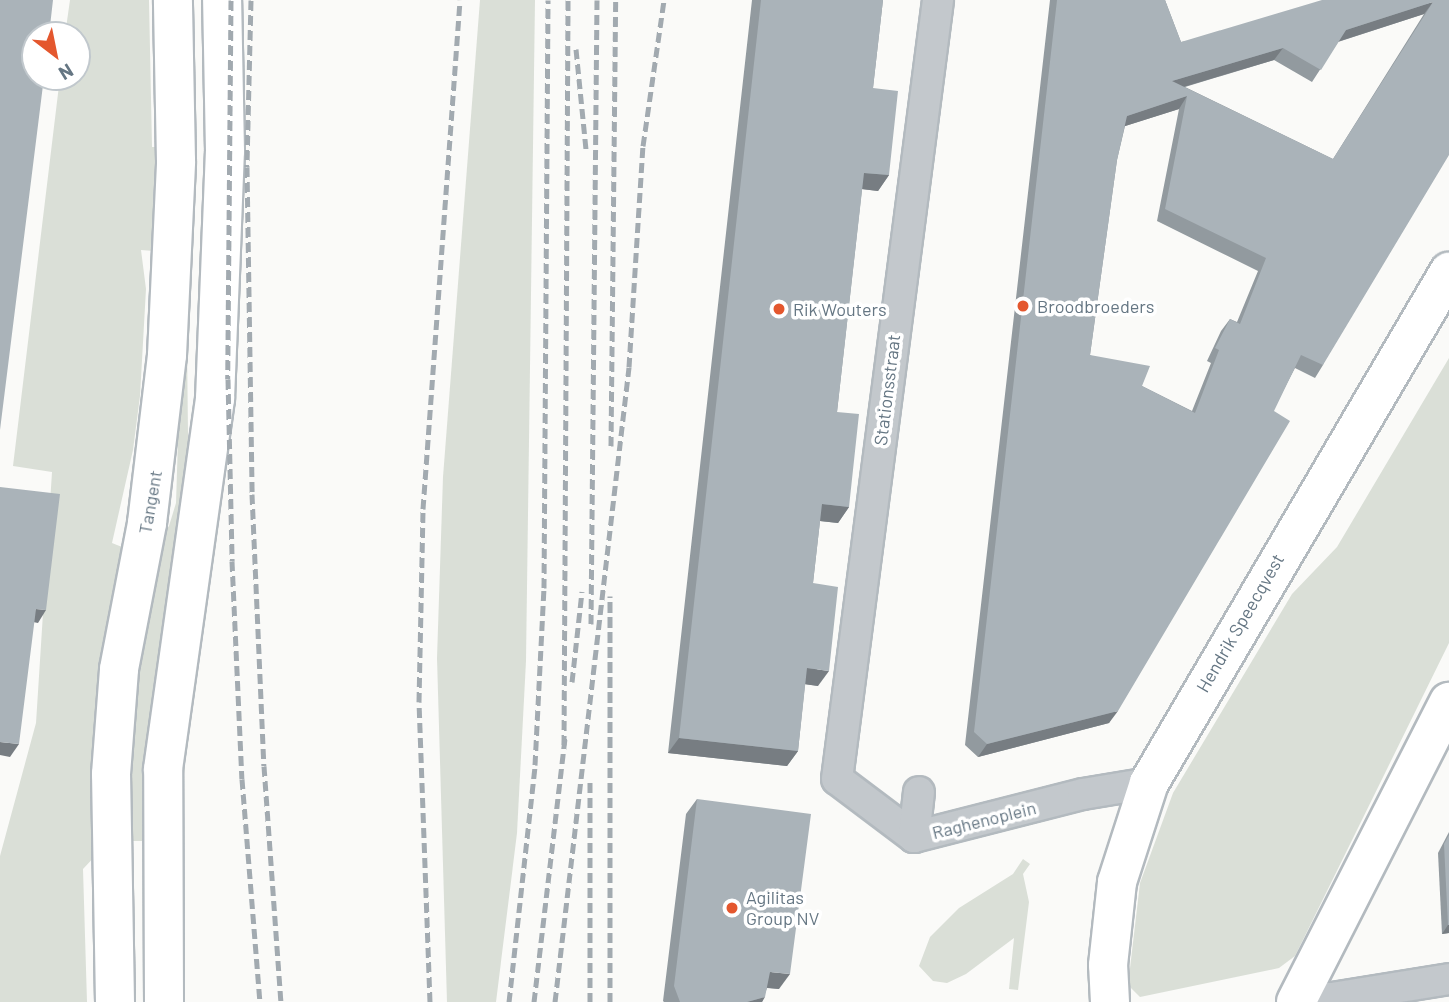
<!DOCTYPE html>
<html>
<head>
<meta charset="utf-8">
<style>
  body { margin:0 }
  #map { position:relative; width:1449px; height:1002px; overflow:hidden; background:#fafaf8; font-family:Barlow,sans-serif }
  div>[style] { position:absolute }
  .green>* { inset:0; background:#dadfd7 }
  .roads { filter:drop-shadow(2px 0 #b3babf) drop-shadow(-2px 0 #b3babf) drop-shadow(0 2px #b3babf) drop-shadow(0 -2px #b3babf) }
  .street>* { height:30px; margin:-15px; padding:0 15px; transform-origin:15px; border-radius:15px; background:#c3c8cc }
  .secondary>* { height:38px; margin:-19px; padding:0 19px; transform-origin:19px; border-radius:19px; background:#fff }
  .primary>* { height:38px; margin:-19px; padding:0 19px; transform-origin:19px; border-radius:19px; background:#fff }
  .highway>* { height:38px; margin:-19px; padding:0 19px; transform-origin:19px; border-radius:19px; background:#fff }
  .rail>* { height:5px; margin-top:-2.5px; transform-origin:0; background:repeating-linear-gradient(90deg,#a2aab0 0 10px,transparent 0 15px) }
  .wall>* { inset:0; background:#929a9f }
  .shaded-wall>* { inset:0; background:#777d82 }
  .building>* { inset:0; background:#aab3b9 }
  .dots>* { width:19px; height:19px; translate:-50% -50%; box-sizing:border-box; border:4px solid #fff; border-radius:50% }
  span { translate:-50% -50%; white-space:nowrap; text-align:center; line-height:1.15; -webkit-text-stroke:7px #fff; paint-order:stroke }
  .poi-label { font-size:18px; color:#657683 }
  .left { translate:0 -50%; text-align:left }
  .street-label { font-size:18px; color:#657683 }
  .north { position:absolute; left:21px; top:21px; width:70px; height:70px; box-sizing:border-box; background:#fff; border:2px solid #c1c8cd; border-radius:50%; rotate:148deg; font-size:19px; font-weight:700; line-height:28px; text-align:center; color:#657683 }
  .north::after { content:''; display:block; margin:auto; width:24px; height:32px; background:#e4572e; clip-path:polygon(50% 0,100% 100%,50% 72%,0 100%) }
</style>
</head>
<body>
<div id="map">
  <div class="green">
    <i style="clip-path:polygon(70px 0,149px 0,152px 147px,157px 147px,154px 251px,141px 250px,146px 289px,140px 396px,133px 450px,112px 543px,127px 549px,162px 534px,169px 526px,176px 503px,181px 344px,187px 344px,189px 522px,196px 615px,179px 841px,123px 841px,99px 852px,83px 869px,87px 1002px,0 1002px,0 856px,36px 723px,52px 472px,13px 466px,60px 77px,77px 77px,77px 35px,65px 35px)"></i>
    <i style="clip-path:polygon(480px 0,535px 0,526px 661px,517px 833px,496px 1002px,447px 1002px,437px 658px,443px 477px)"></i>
    <i style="clip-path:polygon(1449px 358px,1449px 643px,1295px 956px,1279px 968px,1140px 997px,1128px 985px,1140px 883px,1173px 793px,1292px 594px,1337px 547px)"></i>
    <i style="clip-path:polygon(1023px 859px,1030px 864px,1023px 874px,1029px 902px,1018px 990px,1009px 989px,1014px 938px,966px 974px,947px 983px,933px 981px,919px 966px,930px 937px,959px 908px,1013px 874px)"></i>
  </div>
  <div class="roads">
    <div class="street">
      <i style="left:914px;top:837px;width:96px;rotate:-143deg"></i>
      <i style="left:837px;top:779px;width:786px;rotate:-82.61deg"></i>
      <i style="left:914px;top:837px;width:174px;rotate:-14.3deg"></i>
      <i style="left:1083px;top:794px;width:67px;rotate:-9.5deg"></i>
      <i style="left:914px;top:837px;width:45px;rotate:-83.7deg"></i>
      <i style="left:1300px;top:998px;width:32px"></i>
      <i style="left:1332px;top:998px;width:119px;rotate:-9.2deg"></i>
    </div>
    <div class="secondary">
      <i style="left:1296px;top:1002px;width:337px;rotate:-63deg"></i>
    </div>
    <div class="primary">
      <i style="left:1110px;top:1002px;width:37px;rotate:-93deg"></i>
      <i style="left:1108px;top:965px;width:83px;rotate:-83.8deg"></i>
      <i style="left:1117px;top:882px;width:104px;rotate:-72.1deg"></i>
      <i style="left:1149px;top:783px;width:593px;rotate:-59.58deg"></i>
    </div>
    <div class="highway">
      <i style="left:115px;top:1002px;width:228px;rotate:-91deg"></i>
      <i style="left:111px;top:774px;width:105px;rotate:-85.6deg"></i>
      <i style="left:119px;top:669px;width:149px;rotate:-79.1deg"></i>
      <i style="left:147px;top:523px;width:169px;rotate:-83.2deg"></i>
      <i style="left:167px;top:355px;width:194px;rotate:-87.3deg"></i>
      <i style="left:176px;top:161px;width:161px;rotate:-91.1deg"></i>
      <i style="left:164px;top:1002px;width:233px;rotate:-90.2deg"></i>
      <i style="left:163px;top:769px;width:374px;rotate:-82deg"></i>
      <i style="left:215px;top:399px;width:248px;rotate:-87.7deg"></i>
      <i style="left:225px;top:151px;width:151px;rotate:-91.1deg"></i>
    </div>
  </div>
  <div class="rail">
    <i style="left:231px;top:0;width:379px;rotate:90.5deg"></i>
    <i style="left:228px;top:379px;width:182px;rotate:88.7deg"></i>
    <i style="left:232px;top:561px;width:218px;rotate:87.4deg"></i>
    <i style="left:242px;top:779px;width:224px;rotate:85.4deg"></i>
    <i style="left:251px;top:0;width:167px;rotate:91.4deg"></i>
    <i style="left:247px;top:167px;width:327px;rotate:89.1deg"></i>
    <i style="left:252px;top:494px;width:272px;rotate:87.5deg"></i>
    <i style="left:264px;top:766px;width:237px;rotate:85.9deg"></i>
    <i style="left:576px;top:49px;width:101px;rotate:84.3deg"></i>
    <i style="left:611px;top:446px;width:446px;rotate:-89.4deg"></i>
    <i style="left:591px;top:624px;width:624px;rotate:-89.45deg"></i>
    <i style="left:572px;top:682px;width:91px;rotate:-83.7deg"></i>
    <i style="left:564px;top:745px;width:745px;rotate:-89.69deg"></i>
    <i style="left:430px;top:1002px;width:300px;rotate:-92.1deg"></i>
    <i style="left:419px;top:702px;width:193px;rotate:-88.8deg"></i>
    <i style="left:423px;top:509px;width:510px;rotate:-85.84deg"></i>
    <i style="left:509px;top:1002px;width:238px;rotate:-83.7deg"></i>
    <i style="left:535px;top:765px;width:177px;rotate:-87.1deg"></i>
    <i style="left:544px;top:588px;width:588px;rotate:-89.61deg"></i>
    <i style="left:534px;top:1002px;width:266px;rotate:-83.3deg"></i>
    <i style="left:555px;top:1002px;width:639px;rotate:-83.35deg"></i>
    <i style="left:629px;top:367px;width:221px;rotate:-86.4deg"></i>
    <i style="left:643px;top:146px;width:148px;rotate:-81.8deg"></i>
    <i style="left:590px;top:1002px;width:224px;rotate:-90deg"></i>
    <i style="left:610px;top:1002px;width:406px;rotate:-90deg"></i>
  </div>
  <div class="wall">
    <i style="clip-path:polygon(752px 0,883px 0,873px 88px,889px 175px,878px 191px,862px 189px,837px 412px,849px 507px,838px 523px,820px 521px,813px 583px,818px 686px,805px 684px,798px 751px,787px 766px,668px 753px)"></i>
    <i style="clip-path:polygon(evenodd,1050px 0,1165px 0,1181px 42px,1449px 0,1323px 365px,1315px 378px,1295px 368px,1109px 723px,978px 757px,965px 745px,1050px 0,1424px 14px,1333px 159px,1185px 87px,1274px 60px,1312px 82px,1338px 42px,1424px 14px,1050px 0,1179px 109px,1157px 221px,1258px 271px,1237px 322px,1230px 319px,1221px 331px,1207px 361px,1211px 363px,1192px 411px,1142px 386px,1090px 355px,1117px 160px,1125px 126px,1179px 109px)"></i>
    <i style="clip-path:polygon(697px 799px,779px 989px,767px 988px,762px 1002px,664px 1002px,663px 1001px,686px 814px)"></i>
    <i style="clip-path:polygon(1449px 832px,1449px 933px,1442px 934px,1438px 853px)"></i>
  </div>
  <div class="shaded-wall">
    <i style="clip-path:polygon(1433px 2px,1424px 14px,1337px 42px,1346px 30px)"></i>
    <i style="clip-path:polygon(1283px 48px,1274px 60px,1163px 93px,1172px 81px)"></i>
    <i style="clip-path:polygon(1187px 96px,1179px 109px,1119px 128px,1127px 116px)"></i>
    <i style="clip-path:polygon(864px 173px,889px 175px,878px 191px,853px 188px)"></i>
    <i style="clip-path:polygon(822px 504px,849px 507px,838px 523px,811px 520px)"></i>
    <i style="clip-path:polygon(36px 609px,46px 610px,38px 623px,28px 621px)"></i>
    <i style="clip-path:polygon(807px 668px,829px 671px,818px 686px,796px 683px)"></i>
    <i style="clip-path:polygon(1118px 711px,1109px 723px,978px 757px,987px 744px)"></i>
    <i style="clip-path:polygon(679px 738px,798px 751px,787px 766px,668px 753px)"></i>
    <i style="clip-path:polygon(0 742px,19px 744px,10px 757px,0 755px)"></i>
    <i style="clip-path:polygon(1448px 925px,1449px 925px,1449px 933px,1442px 934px)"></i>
    <i style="clip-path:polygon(770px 972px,790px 974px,779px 989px,759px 987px)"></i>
    <i style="clip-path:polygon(765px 997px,762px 1002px,747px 1002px)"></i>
  </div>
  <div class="building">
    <i style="clip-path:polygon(0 0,53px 0,49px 35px,35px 35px,35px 77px,44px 77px,0 430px)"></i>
    <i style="clip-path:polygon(761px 0,883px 0,873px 88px,898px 91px,889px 175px,864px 173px,837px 412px,859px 414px,849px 507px,822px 504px,813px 583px,838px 587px,829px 671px,807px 668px,798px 751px,679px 738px)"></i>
    <i style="clip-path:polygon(evenodd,1057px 0,1165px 0,1181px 42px,1322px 0,1449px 0,1449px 155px,1323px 365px,1301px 355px,1274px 411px,1290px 421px,1118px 711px,987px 744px,974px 732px,1057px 0,1433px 2px,1333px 159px,1172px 81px,1283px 48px,1321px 70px,1346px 30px,1433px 2px,1057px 0,1187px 96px,1165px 209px,1266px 258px,1240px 324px,1230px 319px,1215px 348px,1219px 350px,1195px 413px,1142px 386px,1150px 366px,1090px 355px,1117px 160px,1127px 116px,1187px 96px)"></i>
    <i style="clip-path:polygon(0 487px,60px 494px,46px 610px,36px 609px,19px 744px,0 742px)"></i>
    <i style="clip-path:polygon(697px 799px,811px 814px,790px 974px,770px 972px,765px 997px,747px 1002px,680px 1002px,674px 986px)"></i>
    <i style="clip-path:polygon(1449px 835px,1449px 925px,1448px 925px,1444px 844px)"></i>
  </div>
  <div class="dots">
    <i style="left:1023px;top:306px;background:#e4572e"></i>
    <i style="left:779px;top:309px;background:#e4572e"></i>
    <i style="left:732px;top:908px;background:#e4572e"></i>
  </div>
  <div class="poi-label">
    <span class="left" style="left:1037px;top:306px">Broodbroeders</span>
    <span class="left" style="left:793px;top:309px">Rik Wouters</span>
    <span class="left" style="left:746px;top:908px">Agilitas<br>Group NV</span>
  </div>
  <div class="street-label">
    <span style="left:887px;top:390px;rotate:-83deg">Stationsstraat</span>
    <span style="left:150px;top:502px;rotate:-80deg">Tangent</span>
    <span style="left:1240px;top:623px;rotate:-60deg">Hendrik Speecqvest</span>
    <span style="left:984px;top:820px;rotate:-14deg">Raghenoplein</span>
  </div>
  <div class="north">N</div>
</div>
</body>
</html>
